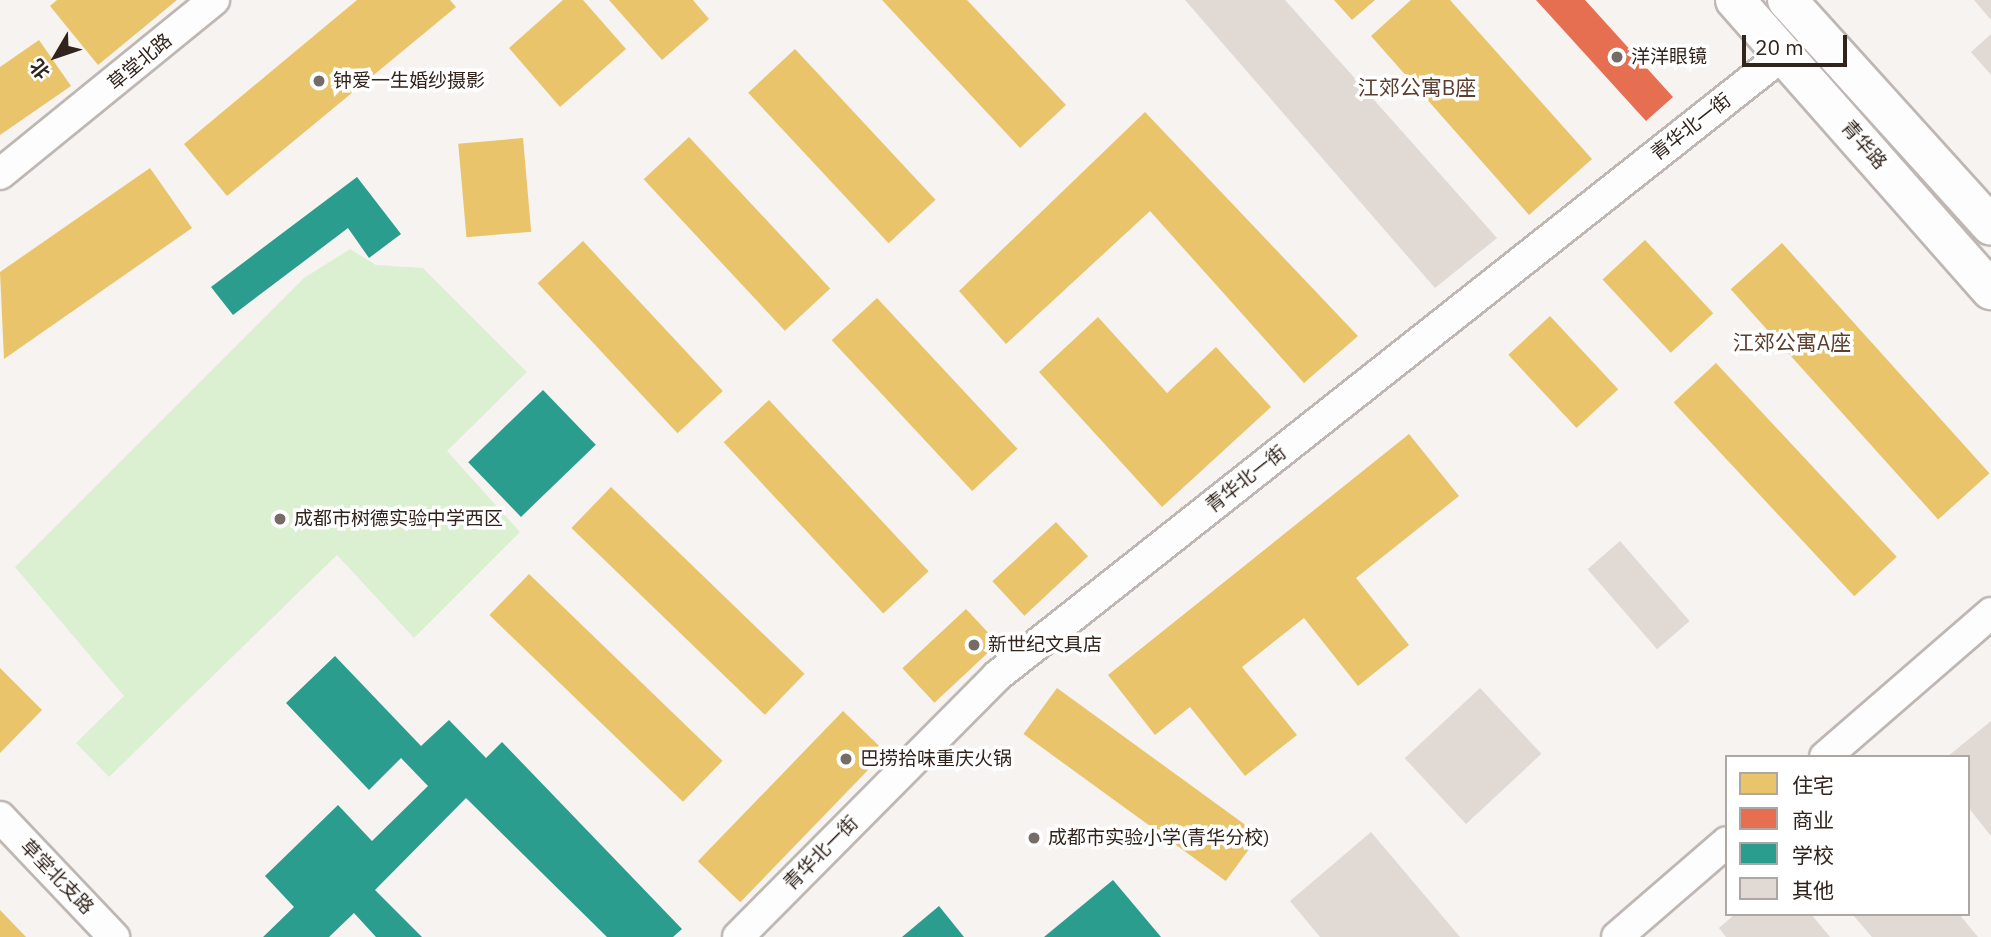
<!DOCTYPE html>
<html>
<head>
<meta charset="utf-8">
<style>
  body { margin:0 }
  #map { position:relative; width:1991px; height:937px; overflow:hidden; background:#f6f3f1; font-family:"IBM Plex Sans","Noto Sans SC",sans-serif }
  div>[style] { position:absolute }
  .green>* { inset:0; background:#dbf0d1 }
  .homes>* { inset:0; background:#e9c46a; transform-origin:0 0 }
  .shops>* { inset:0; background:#e76f51 }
  .schools>* { inset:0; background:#2a9d8f; transform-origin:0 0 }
  .building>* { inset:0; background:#e1d9d4; transform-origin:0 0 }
  .roads { filter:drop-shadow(2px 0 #beb7b3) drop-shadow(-2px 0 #beb7b3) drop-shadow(0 2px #beb7b3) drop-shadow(0 -2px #beb7b3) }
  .minor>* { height:30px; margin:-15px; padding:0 15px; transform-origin:15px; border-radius:15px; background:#fefdfd }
  .secondary>* { height:38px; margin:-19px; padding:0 19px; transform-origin:19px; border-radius:19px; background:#fefdfd }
  .dots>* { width:19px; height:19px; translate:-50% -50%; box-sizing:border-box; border:4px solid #fff; border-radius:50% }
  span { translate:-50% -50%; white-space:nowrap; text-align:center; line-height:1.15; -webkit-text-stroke:7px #fff; paint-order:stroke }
  .poi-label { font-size:19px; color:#31241c }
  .left { translate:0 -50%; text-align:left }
  .street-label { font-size:19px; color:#31241c }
  .neighbourhood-label { font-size:21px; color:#5c3e2e }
  .legend { position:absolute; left:1725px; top:755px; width:245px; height:161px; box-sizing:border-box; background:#fff; border:2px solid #ada7a4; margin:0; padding:9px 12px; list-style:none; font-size:21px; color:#31241c }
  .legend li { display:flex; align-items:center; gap:14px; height:35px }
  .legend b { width:35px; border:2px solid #ada7a4 }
  .north { position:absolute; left:21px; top:21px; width:70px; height:70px; -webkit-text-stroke:5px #fff; paint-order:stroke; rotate:231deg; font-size:19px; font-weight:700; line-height:28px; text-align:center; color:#31241c }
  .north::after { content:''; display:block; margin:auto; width:24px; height:32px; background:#31241c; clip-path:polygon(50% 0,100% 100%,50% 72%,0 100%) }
  .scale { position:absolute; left:1742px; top:35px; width:105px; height:32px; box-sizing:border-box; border:4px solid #31241c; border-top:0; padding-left:9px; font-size:21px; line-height:24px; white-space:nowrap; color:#31241c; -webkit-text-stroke:5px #fff; paint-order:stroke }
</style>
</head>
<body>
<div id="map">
  <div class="green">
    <i style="clip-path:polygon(350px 249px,376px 265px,423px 268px,527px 372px,447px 451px,520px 532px,414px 638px,337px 555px,109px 777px,76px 743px,124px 696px,15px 567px,304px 278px)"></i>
  </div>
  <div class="homes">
    <i style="clip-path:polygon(57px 0,177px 0,98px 65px,50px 6px)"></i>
    <i style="clip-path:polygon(357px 0,450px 0,456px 7px,227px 196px,184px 144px)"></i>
    <i style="clip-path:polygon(563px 0,583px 0,626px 49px,560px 107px,509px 48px)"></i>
    <i style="clip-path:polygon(609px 0,693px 0,709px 19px,662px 60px)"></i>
    <i style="clip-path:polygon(882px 0,967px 0,1066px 105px,1020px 148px)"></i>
    <i style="clip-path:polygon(1334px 0,1375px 0,1352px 20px)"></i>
    <i style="clip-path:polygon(1411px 0,1450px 0,1592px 159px,1529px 215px,1371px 36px)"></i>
    <i style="clip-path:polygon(39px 40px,71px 86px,0 135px,0 67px)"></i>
    <i style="left:795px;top:49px;width:206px;height:64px;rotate:47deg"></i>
    <i style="clip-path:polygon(1145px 112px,1358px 336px,1304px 383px,1150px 211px,1006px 344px,959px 291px)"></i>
    <i style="left:689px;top:137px;width:207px;height:62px;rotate:47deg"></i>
    <i style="left:523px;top:138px;width:94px;height:65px;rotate:85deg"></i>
    <i style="clip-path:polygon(150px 168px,192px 228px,4px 359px,0 272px)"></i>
    <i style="left:1645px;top:240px;width:100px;height:58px;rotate:47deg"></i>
    <i style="left:583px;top:241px;width:205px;height:62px;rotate:47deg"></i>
    <i style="left:1782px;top:243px;width:310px;height:69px;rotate:48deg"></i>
    <i style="left:877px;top:298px;width:206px;height:62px;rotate:47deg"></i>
    <i style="left:1550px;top:316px;width:100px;height:57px;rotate:47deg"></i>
    <i style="clip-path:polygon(1098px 317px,1167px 393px,1216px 347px,1271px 407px,1162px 507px,1039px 372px)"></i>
    <i style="left:1716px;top:363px;width:265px;height:58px;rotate:47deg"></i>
    <i style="left:769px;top:400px;width:234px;height:62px;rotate:47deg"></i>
    <i style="clip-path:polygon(1409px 434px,1459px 496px,1356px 578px,1409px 645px,1358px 686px,1304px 618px,1242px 667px,1297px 735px,1245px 776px,1190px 707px,1155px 735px,1108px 675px)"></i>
    <i style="left:611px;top:487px;width:269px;height:57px;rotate:44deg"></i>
    <i style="left:1056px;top:522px;width:47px;height:87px;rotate:47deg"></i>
    <i style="left:529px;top:574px;width:269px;height:57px;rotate:44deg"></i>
    <i style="left:966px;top:609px;width:47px;height:87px;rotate:47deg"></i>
    <i style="clip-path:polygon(0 668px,42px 710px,0 753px)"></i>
    <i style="left:1057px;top:688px;width:250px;height:57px;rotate:36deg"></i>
    <i style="left:843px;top:711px;width:59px;height:209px;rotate:44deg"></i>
    <i style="clip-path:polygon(0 910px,26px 937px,0 937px)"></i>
  </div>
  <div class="shops">
    <i style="clip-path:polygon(1536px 0,1585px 0,1673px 97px,1646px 121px)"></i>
  </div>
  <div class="schools">
    <i style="clip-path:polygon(357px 177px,401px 234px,369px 258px,348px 228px,233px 315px,211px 287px)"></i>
    <i style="left:543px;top:390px;width:76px;height:104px;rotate:46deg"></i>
    <i style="clip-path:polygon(335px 656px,421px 746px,449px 720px,486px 758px,502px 742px,682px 929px,673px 937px,607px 937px,466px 798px,375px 890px,422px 937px,376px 937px,354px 913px,329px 937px,263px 937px,294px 907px,265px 876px,338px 805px,372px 841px,428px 786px,401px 758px,369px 790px,286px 703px)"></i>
    <i style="clip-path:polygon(1113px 880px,1161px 937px,1044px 937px)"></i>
    <i style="clip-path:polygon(939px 906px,964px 937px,902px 937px)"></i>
  </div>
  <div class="building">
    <i style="clip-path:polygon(1185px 0,1285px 0,1497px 238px,1435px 288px)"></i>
    <i style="clip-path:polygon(1974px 0,1991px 0,1991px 20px)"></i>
    <i style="clip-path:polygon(1991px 34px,1991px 75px,1971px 52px)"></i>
    <i style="left:1620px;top:541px;width:106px;height:43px;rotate:49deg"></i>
    <i style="left:1480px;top:688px;width:90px;height:103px;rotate:47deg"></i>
    <i style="clip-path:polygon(1991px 721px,1991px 836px,1968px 807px,1968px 757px,1947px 757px)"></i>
    <i style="clip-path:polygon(1371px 832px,1460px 937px,1320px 937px,1290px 901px)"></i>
    <i style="clip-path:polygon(1735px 914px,1811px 914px,1830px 937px,1726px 937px,1719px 928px)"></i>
    <i style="clip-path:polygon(1852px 914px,1959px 914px,1978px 937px,1872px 937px)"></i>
  </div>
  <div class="roads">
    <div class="minor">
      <i style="left:0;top:174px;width:276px;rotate:-39.1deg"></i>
      <i style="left:1825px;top:757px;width:220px;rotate:-40.9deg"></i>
      <i style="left:0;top:817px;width:166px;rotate:46.5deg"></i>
      <i style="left:738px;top:937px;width:368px;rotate:-45.2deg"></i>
      <i style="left:997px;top:676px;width:1003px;rotate:-38.32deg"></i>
      <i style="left:1617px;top:937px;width:145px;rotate:-40.8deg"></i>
    </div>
    <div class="secondary">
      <i style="left:1735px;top:0;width:387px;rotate:48.6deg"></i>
      <i style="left:1787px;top:0;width:304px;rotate:47.9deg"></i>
    </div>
  </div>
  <div class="dots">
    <i style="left:1617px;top:57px;background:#766c67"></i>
    <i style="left:319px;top:81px;background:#766c67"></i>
    <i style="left:280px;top:519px;background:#766c67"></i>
    <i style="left:974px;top:645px;background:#766c67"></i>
    <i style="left:846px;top:759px;background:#766c67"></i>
    <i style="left:1034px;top:838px;background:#766c67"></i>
  </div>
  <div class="poi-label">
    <span class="left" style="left:1631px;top:57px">洋洋眼镜</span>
    <span class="left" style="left:333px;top:81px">钟爱一生婚纱摄影</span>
    <span class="left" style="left:294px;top:519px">成都市树德实验中学西区</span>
    <span class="left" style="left:988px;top:645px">新世纪文具店</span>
    <span class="left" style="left:860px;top:759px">巴捞拾味重庆火锅</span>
    <span class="left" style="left:1048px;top:838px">成都市实验小学(青华分校)</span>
  </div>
  <div class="street-label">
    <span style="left:140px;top:62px;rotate:-40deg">草堂北路</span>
    <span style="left:1691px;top:127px;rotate:-38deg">青华北一街</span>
    <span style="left:1864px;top:145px;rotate:49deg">青华路</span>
    <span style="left:1246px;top:479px;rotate:-38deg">青华北一街</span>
    <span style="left:821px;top:853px;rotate:-45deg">青华北一街</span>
    <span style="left:57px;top:877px;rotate:46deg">草堂北支路</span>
  </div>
  <div class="neighbourhood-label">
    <span style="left:1417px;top:87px">江郊公寓B座</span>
    <span style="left:1792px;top:342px">江郊公寓A座</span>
  </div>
  <ul class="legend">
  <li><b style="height:19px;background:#e9c46a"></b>住宅</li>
  <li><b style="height:19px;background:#e76f51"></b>商业</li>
  <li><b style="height:19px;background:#2a9d8f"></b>学校</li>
  <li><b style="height:19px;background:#e1d9d4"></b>其他</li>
  </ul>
  <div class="north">北</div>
  <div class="scale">20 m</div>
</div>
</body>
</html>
